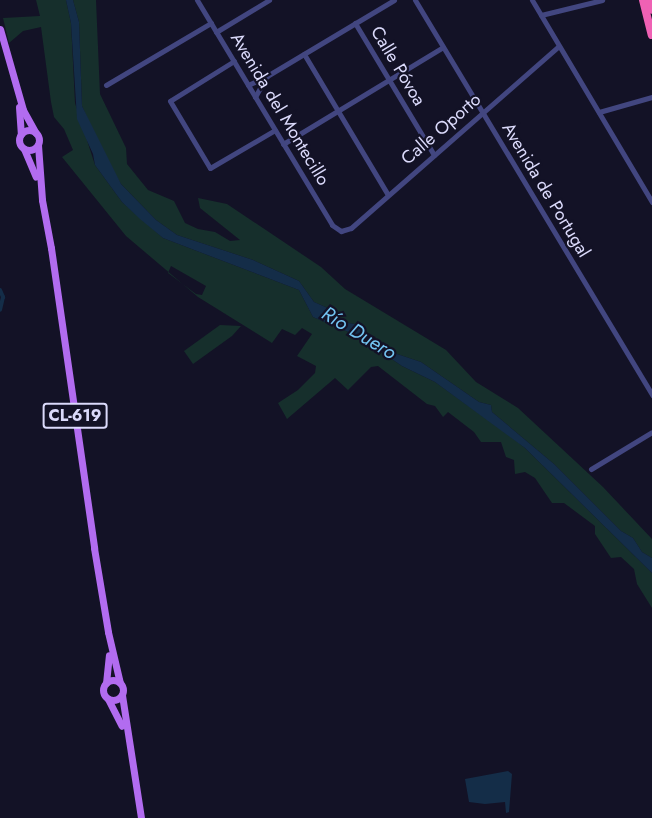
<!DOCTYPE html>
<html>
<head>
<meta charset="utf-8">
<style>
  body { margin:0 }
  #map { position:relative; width:652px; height:818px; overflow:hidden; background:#131226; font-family:Jost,sans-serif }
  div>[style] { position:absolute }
  .green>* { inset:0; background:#162f2c }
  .water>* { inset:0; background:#142d48 }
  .canal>* { height:4px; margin:-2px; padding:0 2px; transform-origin:2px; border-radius:2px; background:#142d48 }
  .minor>* { height:5px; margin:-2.5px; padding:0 2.5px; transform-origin:2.5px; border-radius:2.5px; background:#424680 }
  .major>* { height:7px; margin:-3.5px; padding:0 3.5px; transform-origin:3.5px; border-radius:3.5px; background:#b26cf0 }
  .major>.ring { margin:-3.5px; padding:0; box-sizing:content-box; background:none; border:7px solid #b26cf0; border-radius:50% }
  .highway>* { height:8px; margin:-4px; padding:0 4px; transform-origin:4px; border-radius:4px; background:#ef61b4 }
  span { translate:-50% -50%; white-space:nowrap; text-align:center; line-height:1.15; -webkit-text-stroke:4.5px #131226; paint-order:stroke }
  .shield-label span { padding:2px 4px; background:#131226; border:2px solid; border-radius:4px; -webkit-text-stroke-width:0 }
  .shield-label { font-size:16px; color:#dbdafb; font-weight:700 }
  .street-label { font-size:18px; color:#dbdafb }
  .water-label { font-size:20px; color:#73c3f1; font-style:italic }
</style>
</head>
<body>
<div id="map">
  <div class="green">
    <i style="clip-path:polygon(evenodd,36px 0,66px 0,71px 23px,75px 103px,95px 165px,122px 202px,163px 238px,299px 290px,313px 317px,358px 336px,402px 366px,435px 382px,506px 433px,525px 448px,652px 573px,652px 608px,637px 584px,634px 569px,621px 557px,611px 558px,595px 534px,595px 526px,564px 503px,552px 503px,535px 478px,525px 472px,515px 474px,514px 460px,506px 457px,501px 442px,481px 442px,474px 432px,448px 412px,443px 417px,435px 406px,427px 404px,378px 366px,371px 367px,348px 390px,335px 378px,287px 419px,278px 403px,298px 390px,315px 373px,316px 366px,297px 356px,312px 334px,302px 328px,295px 335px,282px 329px,272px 343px,198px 297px,126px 236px,62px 157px,73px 150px,64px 129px,54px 117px,51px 102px,41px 27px,23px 31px,9px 43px,3px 18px,40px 16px,36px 0,171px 266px,206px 286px,202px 295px,196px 294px,168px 273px,171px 266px)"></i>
    <i style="clip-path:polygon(73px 0,96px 0,100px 94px,126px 148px,127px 164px,148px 190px,174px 201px,185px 223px,198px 229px,215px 232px,230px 241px,240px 240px,200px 208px,198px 198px,227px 204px,321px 267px,345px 289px,446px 350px,476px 382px,518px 408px,603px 487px,652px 539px,652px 558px,642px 552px,633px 538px,621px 531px,554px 464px,492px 412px,491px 405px,479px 402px,421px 362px,391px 352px,361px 330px,360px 325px,343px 322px,330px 309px,314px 302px,299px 281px,253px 260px,177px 235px,156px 220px,121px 184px,103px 154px,82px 106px,79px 22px)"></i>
    <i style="clip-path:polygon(220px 325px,241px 326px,232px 336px,193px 364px,184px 351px)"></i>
  </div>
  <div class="water">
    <i style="clip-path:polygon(66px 0,73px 0,79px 22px,82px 106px,121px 184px,156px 220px,177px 235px,253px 260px,299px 281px,314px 302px,330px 309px,343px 322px,360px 325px,361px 330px,391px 352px,421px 362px,479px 402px,491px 405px,492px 412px,554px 464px,621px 531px,633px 538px,642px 552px,652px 558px,652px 573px,525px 448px,435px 382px,402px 366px,358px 336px,313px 317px,299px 290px,163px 238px,140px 219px,122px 202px,95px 165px,93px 154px,77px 119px,71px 23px)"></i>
    <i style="clip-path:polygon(508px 771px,512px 774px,509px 812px,506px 813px,505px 802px,485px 804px,469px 802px,465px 779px)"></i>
  </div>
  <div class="canal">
    <i style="left:0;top:290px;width:8px;rotate:67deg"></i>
    <i style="left:3px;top:297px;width:13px;rotate:103deg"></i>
  </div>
  <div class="minor">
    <i style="left:197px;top:0;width:262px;rotate:59deg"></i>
    <i style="left:332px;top:225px;width:11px;rotate:34deg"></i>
    <i style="left:341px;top:231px;width:10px;rotate:-17deg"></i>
    <i style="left:351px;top:228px;width:276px;rotate:-41.2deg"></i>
    <i style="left:415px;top:0;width:461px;rotate:59deg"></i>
    <i style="left:532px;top:0;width:235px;rotate:59.3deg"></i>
    <i style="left:541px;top:15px;width:63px;rotate:-13.8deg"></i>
    <i style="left:355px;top:23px;width:154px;rotate:59.1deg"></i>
    <i style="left:216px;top:32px;width:62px;rotate:-31.1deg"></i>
    <i style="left:304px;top:54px;width:164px;rotate:59.2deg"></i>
    <i style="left:234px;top:61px;width:75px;rotate:148deg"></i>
    <i style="left:170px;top:101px;width:78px;rotate:59.2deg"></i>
    <i style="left:210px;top:168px;width:75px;rotate:-30.3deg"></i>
    <i style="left:106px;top:85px;width:122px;rotate:-30.6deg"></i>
    <i style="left:248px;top:85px;width:21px;rotate:-25deg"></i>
    <i style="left:267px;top:76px;width:148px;rotate:-30.9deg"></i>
    <i style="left:255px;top:97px;width:23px;rotate:-61deg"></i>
    <i style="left:599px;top:112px;width:55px;rotate:-15.8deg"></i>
    <i style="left:283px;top:144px;width:187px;rotate:-31.2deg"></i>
    <i style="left:591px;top:469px;width:71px;rotate:-31.2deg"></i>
  </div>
  <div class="major">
    <i style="left:0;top:29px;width:84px;rotate:74.1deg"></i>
    <i style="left:23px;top:110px;width:26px;rotate:61deg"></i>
    <i style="left:19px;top:107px;width:27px;rotate:86deg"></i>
    <i class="ring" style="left:19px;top:130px;width:13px;height:13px"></i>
    <i style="left:38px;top:145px;width:55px;rotate:85.8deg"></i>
    <i style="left:42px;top:200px;width:49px;rotate:79.4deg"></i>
    <i style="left:51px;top:248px;width:303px;rotate:81.8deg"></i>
    <i style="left:94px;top:548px;width:85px;rotate:80.5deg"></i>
    <i style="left:108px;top:632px;width:52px;rotate:76.8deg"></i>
    <i style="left:24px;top:149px;width:30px;rotate:67deg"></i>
    <i class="ring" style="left:103px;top:680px;width:13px;height:13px"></i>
    <i style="left:106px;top:683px;width:28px;rotate:-84deg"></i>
    <i style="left:122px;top:695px;width:124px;rotate:81.2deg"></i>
    <i style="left:108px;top:699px;width:30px;rotate:63deg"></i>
  </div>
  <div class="highway">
    <i style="left:643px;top:0;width:36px;rotate:76deg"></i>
    <i style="left:650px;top:0;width:10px;rotate:79deg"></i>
  </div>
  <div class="shield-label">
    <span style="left:75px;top:416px">CL-619</span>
  </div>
  <div class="street-label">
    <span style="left:398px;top:66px;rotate:59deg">Calle Póvoa</span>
    <span style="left:280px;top:109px;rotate:59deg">Avenida del Montecillo</span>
    <span style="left:441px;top:129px;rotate:-41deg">Calle Oporto</span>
    <span style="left:546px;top:190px;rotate:59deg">Avenida de Portugal</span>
  </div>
  <div class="water-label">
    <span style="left:359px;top:333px;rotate:31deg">Río Duero</span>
  </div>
</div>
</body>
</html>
